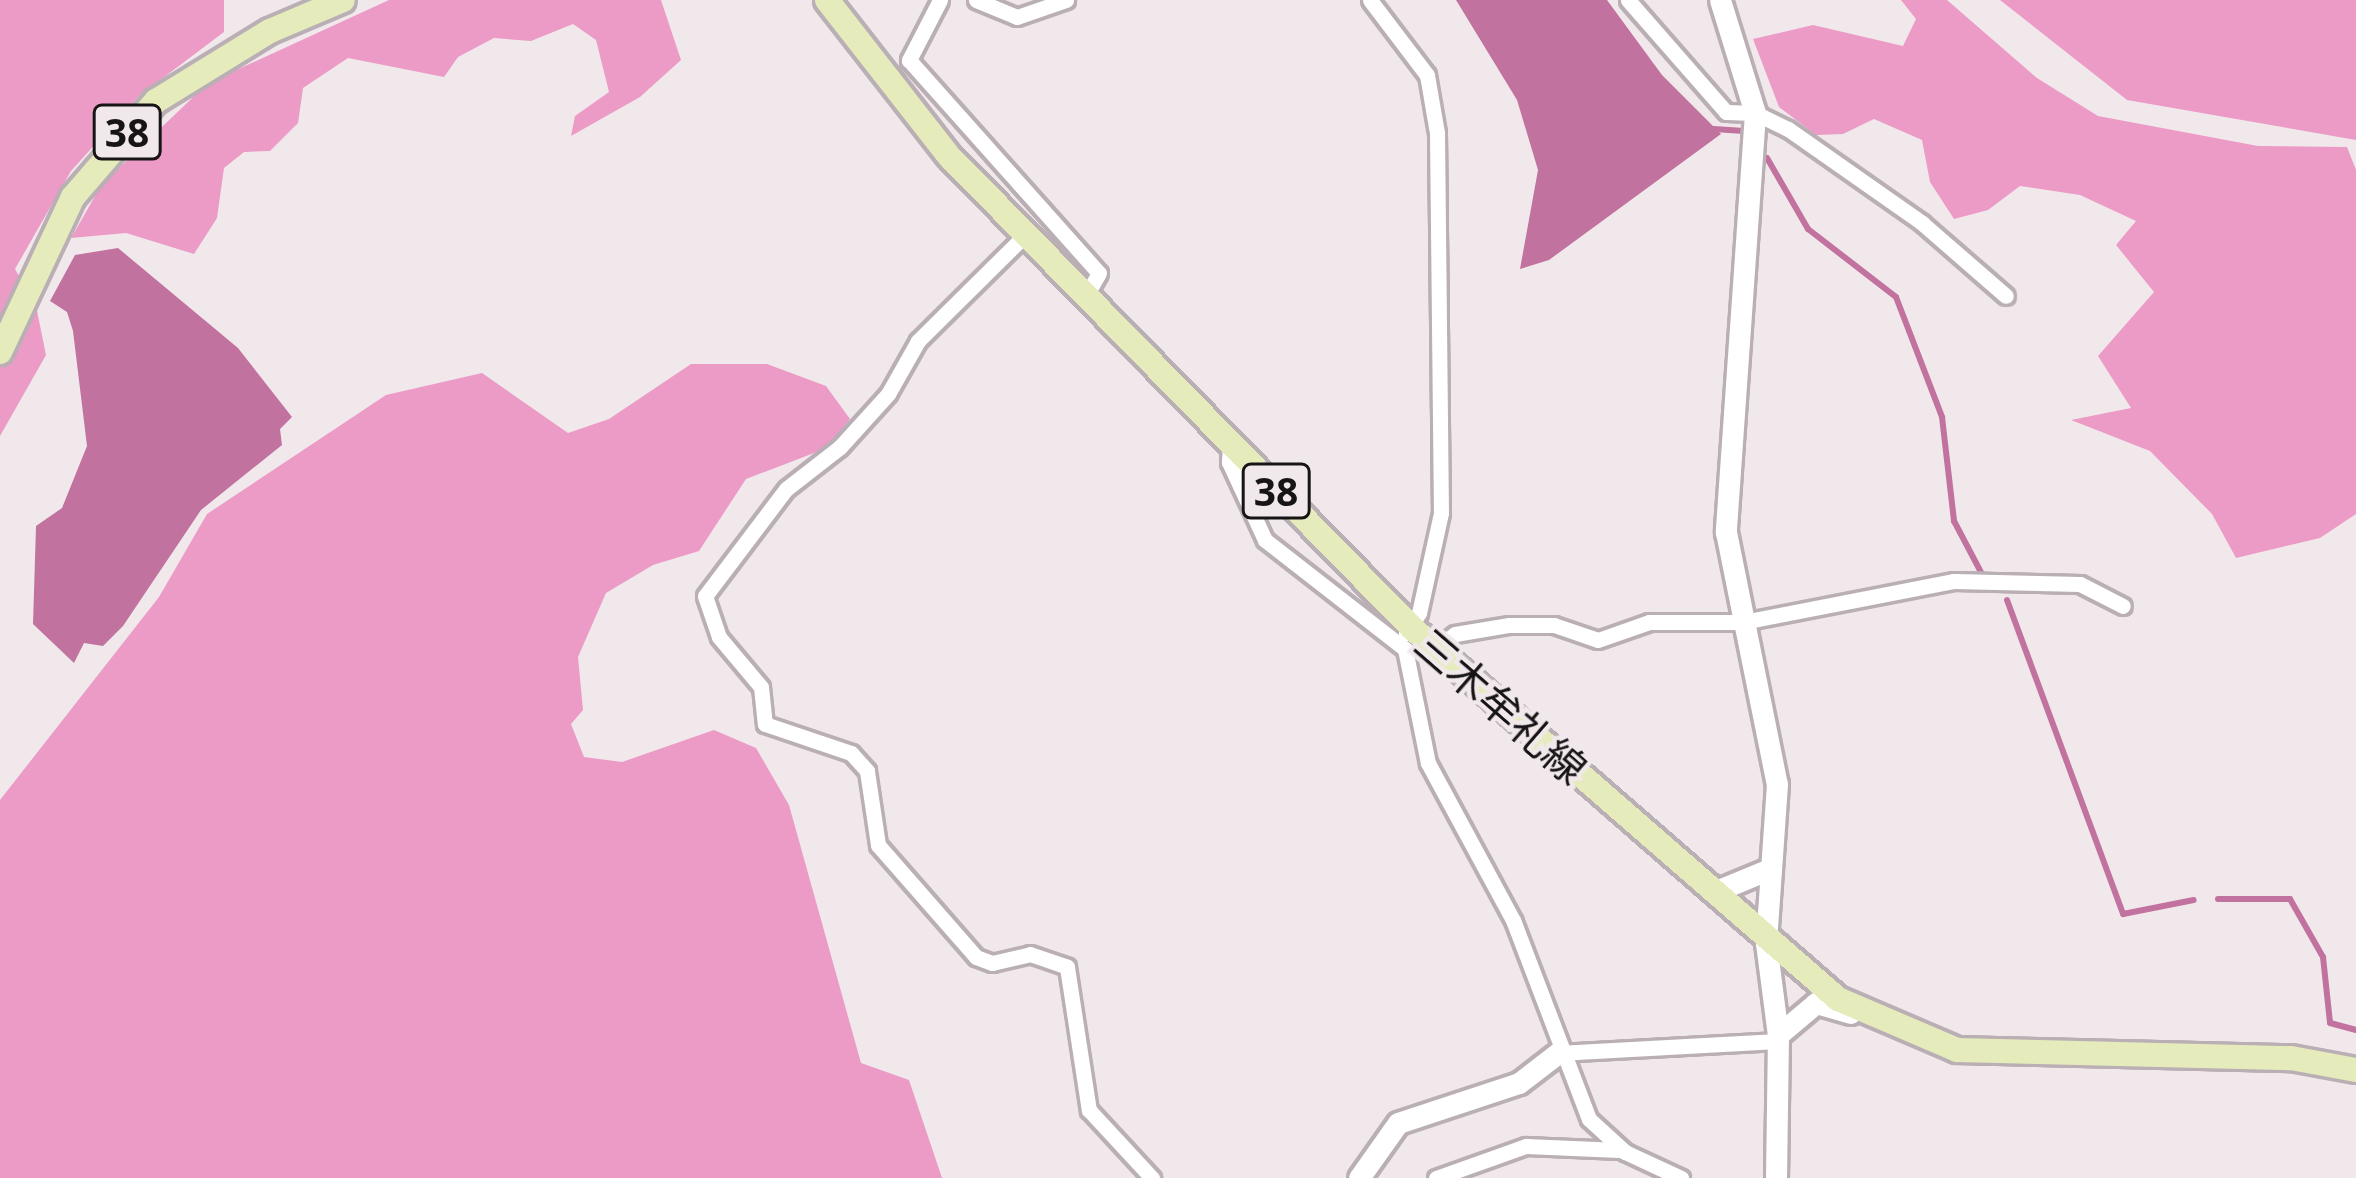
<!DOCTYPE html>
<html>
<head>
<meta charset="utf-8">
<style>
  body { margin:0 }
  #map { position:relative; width:2356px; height:1178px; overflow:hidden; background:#f1e8ec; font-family:"Noto Sans","Noto Sans JP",sans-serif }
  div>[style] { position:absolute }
  .green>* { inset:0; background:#eb9bc5 }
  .water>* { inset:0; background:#c2729e }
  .stream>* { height:6px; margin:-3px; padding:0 3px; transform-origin:3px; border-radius:3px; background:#c2729e }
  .roads { filter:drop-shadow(3px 0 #b9afb4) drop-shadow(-3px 0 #b9afb4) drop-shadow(0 3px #b9afb4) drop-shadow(0 -3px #b9afb4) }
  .street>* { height:15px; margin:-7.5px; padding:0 7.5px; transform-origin:7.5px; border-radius:7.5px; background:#fff }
  .secondary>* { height:21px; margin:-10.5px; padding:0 10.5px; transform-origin:10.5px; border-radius:10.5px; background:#fff }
  .primary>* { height:24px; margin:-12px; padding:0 12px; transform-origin:12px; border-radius:12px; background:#e6ebbc }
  span { translate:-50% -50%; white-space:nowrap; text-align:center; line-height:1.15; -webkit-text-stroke:9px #f1e8ec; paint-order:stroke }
  .shield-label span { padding:3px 9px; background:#f1e8ec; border:3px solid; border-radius:9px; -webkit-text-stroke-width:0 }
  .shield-label { font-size:39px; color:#171415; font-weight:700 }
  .street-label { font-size:42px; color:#171415 }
</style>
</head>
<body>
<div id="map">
  <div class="green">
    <i style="clip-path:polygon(0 0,224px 0,224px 32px,139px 96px,71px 171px,15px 269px,36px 306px,46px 355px,0 436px)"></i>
    <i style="clip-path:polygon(389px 0,661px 0,681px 60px,640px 97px,571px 136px,575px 116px,609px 92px,596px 40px,573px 24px,531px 41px,494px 38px,458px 57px,444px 77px,348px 58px,303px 88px,298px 123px,270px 151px,244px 152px,224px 168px,217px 218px,194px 254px,126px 233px,71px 238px,102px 184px,208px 83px)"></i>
    <i style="clip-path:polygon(1901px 0,1947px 0,2037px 78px,2098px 116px,2258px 146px,2347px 147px,2356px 170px,2356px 514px,2320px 538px,2236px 558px,2212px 514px,2150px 451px,2071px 420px,2131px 408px,2098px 356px,2154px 292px,2116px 245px,2136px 221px,2080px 195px,2020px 186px,1988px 210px,1954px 219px,1930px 182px,1922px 140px,1874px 119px,1843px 134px,1816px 135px,1779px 107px,1753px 39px,1813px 25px,1903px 46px,1916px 19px)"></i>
    <i style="clip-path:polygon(2000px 0,2356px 0,2356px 140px,2127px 100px)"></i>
    <i style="clip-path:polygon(691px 364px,767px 364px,826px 386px,850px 419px,827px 448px,746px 479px,699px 551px,653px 565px,606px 593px,578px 657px,583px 710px,571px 724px,584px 757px,622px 762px,714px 730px,756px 748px,789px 805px,861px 1063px,909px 1080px,942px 1178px,0 1178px,0 800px,159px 597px,207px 514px,386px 395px,482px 373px,568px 433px,609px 419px)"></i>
  </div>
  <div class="water">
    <i style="clip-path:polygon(1456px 0,1607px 0,1662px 75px,1721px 134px,1549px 260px,1520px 269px,1538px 170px,1517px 100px)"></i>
    <i style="clip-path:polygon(118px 248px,238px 348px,292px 417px,280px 429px,282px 445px,201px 510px,123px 626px,103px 646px,84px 643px,74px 663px,33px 624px,36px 526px,62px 508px,87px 446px,73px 331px,67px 312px,50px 301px,75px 255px)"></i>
  </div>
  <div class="stream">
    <i style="left:1714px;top:129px;width:26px;rotate:4deg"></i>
    <i style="left:1767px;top:158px;width:82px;rotate:60deg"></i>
    <i style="left:1808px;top:229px;width:111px;rotate:37.7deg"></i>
    <i style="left:1896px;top:297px;width:129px;rotate:69deg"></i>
    <i style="left:1942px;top:417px;width:105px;rotate:83.4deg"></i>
    <i style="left:1954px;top:521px;width:64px;rotate:62.2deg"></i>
    <i style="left:2007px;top:600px;width:335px;rotate:69.7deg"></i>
    <i style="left:2123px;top:914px;width:72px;rotate:-11.2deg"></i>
    <i style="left:2218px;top:899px;width:72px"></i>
    <i style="left:2290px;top:899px;width:67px;rotate:60.4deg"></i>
    <i style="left:2323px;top:957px;width:66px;rotate:83.9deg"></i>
    <i style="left:2330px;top:1023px;width:27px;rotate:15deg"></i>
  </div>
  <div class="roads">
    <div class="street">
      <i style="left:940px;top:0;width:68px;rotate:117.3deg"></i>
      <i style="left:909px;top:60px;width:285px;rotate:48.3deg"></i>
      <i style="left:1099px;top:273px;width:28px;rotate:120deg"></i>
      <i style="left:976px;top:0;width:44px;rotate:22.5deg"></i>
      <i style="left:1017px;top:17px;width:52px;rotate:-19.1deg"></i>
      <i style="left:1370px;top:0;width:94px;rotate:52.8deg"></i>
      <i style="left:1427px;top:75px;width:59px;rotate:80.2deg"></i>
      <i style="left:1437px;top:133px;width:380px;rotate:89.4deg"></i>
      <i style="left:1441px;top:513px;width:102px;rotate:102.4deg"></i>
      <i style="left:1419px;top:613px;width:24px;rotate:123deg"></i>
      <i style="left:1628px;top:0;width:149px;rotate:48.8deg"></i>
      <i style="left:1726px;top:112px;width:29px;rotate:2deg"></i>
      <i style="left:1755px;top:113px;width:37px;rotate:26deg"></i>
      <i style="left:1788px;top:129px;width:164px;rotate:35deg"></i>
      <i style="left:1922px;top:223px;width:111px;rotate:41deg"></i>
      <i style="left:1025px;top:235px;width:151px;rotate:135.3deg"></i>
      <i style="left:918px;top:341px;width:61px;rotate:119.5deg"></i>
      <i style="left:888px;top:394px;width:72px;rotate:132.2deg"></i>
      <i style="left:840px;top:447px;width:68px;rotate:142.1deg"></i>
      <i style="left:786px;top:489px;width:134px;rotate:127.1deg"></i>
      <i style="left:705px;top:596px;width:43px;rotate:71.1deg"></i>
      <i style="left:719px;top:637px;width:65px;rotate:50deg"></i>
      <i style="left:761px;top:687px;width:37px;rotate:84deg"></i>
      <i style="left:765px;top:724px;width:91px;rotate:18.6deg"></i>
      <i style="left:851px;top:753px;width:24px;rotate:48deg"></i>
      <i style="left:867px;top:771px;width:75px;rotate:81.5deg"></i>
      <i style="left:878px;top:845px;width:149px;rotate:48.8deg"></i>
      <i style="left:976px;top:957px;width:17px;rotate:21deg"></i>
      <i style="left:992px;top:963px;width:39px;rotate:-13deg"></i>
      <i style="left:1030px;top:954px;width:39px;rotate:19deg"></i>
      <i style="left:1067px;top:967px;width:145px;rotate:81.3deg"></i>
      <i style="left:1089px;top:1110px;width:93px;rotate:47.2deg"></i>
      <i style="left:1230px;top:446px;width:16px;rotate:94deg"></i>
      <i style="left:1229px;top:462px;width:86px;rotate:65.2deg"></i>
      <i style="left:1265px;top:540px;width:177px;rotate:37.9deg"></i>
      <i style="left:1405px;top:649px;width:116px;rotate:78.6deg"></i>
      <i style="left:1428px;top:763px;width:179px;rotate:61.6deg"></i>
      <i style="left:1513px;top:920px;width:213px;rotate:69.1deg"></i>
      <i style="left:1589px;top:1119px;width:49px;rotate:42.5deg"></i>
      <i style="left:1625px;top:1152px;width:62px;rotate:24.9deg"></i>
      <i style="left:1435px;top:649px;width:25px;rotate:-37deg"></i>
      <i style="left:1455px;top:634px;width:55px;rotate:-9.5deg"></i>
      <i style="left:1509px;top:625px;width:45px"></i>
      <i style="left:1554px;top:625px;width:46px;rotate:18.8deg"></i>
      <i style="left:1598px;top:640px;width:54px;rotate:-19.4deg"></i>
      <i style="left:1649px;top:622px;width:94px"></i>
      <i style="left:1743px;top:622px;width:215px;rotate:-11deg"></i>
      <i style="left:1954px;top:581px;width:126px;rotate:1.4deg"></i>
      <i style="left:2080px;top:584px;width:48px;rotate:27.1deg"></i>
      <i style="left:1558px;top:1053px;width:220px;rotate:-3.1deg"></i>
      <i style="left:1436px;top:1178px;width:96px;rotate:-19.6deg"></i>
      <i style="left:1526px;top:1146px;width:93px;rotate:2.5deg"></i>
    </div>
    <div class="secondary">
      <i style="left:1720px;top:0;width:118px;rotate:72.8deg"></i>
      <i style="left:1755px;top:113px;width:420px;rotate:94deg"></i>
      <i style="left:1726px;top:532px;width:257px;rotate:78.6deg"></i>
      <i style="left:1777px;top:784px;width:159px;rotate:94deg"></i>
      <i style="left:1766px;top:943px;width:93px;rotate:82.6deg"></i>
      <i style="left:1778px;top:1035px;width:143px;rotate:90.8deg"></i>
      <i style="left:1714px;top:892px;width:57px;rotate:-22.5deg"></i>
      <i style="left:1778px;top:1035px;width:50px;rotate:-40.1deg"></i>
      <i style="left:1816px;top:1003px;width:36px;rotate:16deg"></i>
      <i style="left:1359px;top:1178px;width:67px;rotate:-54.7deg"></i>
      <i style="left:1398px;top:1123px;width:127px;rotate:-18.3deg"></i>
      <i style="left:1519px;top:1083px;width:49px;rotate:-37.6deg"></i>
    </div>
    <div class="primary">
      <i style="left:827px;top:0;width:198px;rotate:52deg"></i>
      <i style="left:949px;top:156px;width:661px;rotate:45.55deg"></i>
      <i style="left:1412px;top:628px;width:565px;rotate:41.05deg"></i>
      <i style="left:1838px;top:999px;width:129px;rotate:23.2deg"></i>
      <i style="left:1957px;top:1050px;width:334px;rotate:1.4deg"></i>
      <i style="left:2291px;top:1058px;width:66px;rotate:10.5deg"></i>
      <i style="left:0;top:352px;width:171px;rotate:-64.8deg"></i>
      <i style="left:73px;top:197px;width:127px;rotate:-49.2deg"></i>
      <i style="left:156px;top:101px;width:134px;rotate:-31.6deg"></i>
      <i style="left:270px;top:31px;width:79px;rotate:-23deg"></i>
    </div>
  </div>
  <div class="shield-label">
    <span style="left:127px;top:132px">38</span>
    <span style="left:1276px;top:491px">38</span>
  </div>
  <div class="street-label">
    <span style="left:1501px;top:706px;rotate:41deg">三木牟礼線</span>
  </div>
</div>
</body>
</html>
